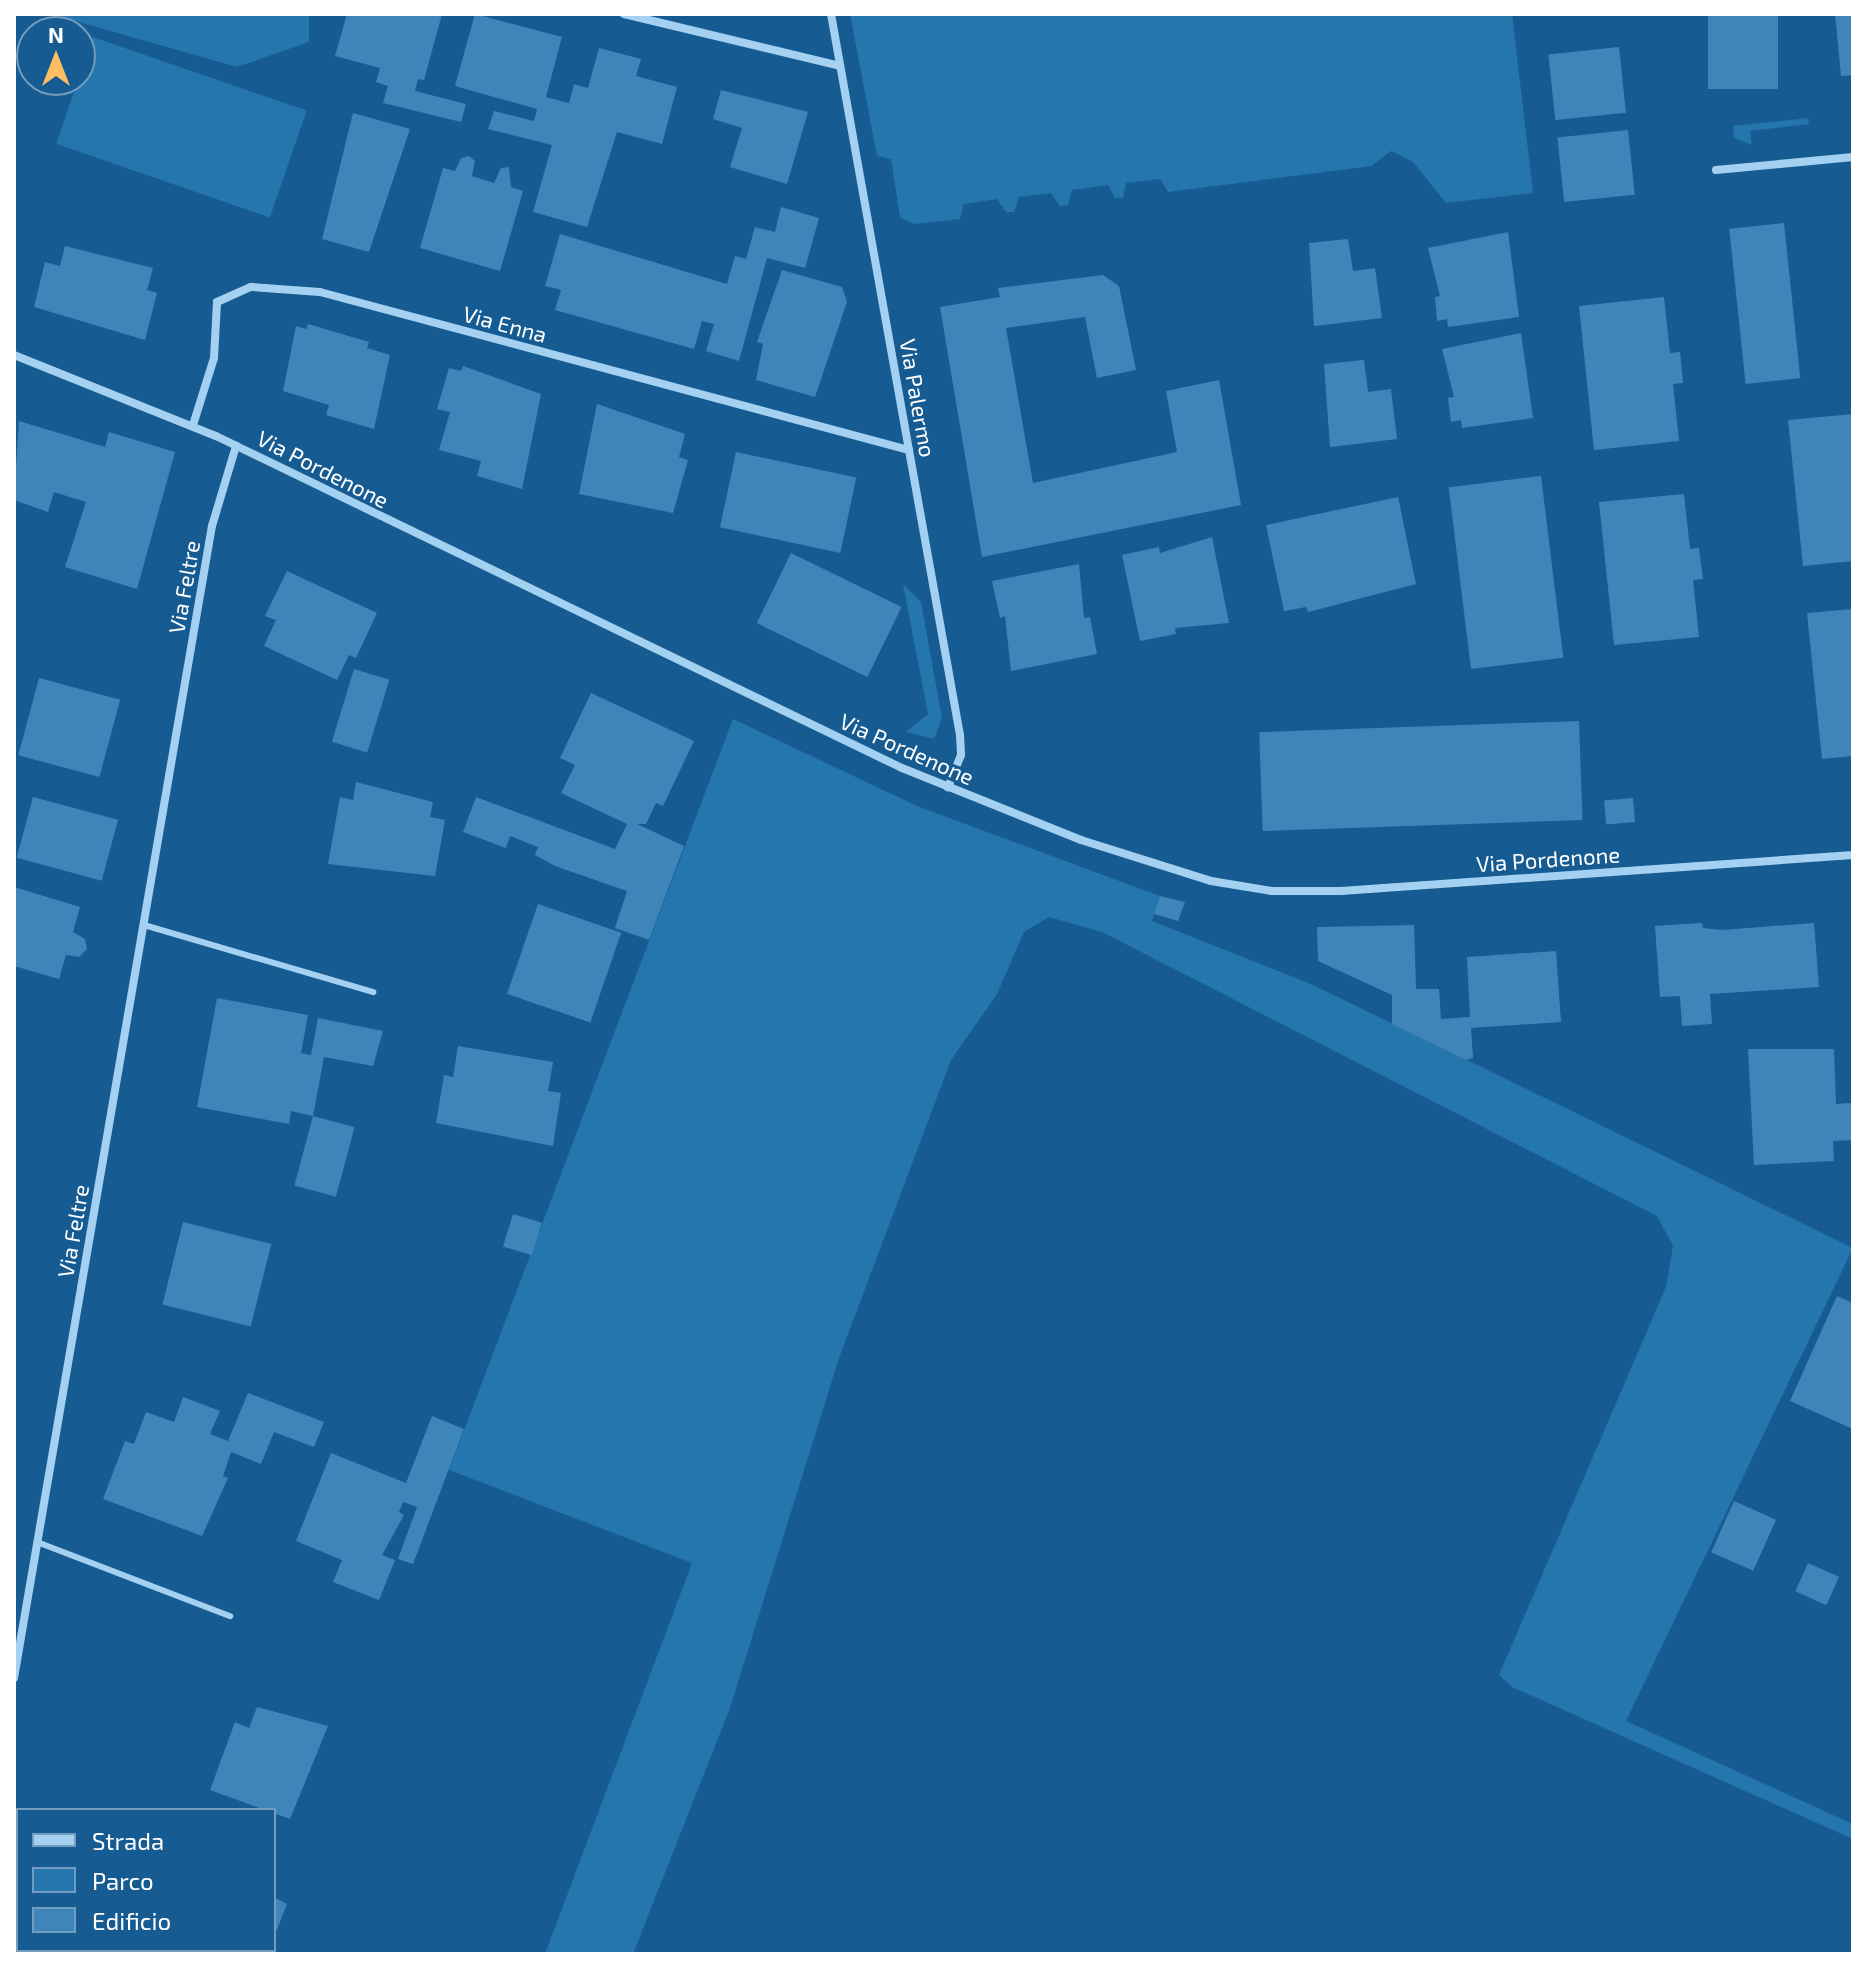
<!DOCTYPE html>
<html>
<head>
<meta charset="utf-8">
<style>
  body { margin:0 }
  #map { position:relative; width:1867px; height:1968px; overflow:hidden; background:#165c92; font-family:"Exo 2",sans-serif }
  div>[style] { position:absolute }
  .green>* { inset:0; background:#2575af; transform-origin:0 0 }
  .building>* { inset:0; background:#3e86ba; transform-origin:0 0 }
  .lane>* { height:6px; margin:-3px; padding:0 3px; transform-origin:3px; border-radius:3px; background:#a4d1f1 }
  .street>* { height:8px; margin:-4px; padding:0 4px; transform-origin:4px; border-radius:4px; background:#a4d1f1 }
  span { translate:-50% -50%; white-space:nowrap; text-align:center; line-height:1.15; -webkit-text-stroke:6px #165c92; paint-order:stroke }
  .street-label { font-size:22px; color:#fff }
  .frame { position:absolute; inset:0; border:16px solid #fff; pointer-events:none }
  .legend { position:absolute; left:16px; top:1808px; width:260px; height:144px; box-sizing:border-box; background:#165c92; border:2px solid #739dbe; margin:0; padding:10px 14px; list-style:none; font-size:24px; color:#fff }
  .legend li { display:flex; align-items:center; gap:16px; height:40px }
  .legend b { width:40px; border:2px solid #739dbe }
  .north { position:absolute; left:16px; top:16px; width:80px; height:80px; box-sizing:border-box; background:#165c92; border:2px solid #739dbe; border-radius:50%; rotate:0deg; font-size:22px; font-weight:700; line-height:32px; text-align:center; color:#fff }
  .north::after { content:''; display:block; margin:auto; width:28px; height:36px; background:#ffbe64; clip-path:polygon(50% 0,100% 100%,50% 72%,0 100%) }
</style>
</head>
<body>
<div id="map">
  <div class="green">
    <i style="clip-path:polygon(51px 14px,309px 14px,309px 42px,237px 67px)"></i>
    <i style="clip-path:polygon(850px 14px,1512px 14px,1533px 193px,1446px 203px,1413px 162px,1391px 151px,1371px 166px,1168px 192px,1160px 179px,1126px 183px,1123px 198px,1115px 198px,1108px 185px,1072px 190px,1068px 205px,1060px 206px,1051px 193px,1019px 197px,1014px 212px,1006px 212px,997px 199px,964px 204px,960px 219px,914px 224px,900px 217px,891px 159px,877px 156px)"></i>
    <i style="left:93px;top:37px;width:226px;height:113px;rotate:19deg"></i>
    <i style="clip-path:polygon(1808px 118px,1809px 124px,1750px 131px,1752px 145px,1734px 138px,1733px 126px)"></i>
    <i style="clip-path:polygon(903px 584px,921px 602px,942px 718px,934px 739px,906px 732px,928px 714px)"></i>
    <i style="clip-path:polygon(733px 719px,917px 806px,1160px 896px,1152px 921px,1311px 984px,1853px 1248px,1626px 1721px,1853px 1824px,1853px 1839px,1512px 1687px,1499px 1675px,1666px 1287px,1673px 1246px,1657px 1216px,1102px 932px,1049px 917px,1024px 932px,997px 994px,951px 1060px,839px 1358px,730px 1708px,633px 1954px,545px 1954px,692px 1563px,449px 1470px)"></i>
  </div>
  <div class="building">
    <i style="clip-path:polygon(347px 14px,442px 14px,424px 80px,418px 79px,415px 91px,466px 104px,461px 122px,383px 103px,388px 86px,376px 82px,380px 68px,335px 56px)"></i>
    <i style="clip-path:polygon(475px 14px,562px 37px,546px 97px,569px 103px,574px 84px,588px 88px,599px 48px,641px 59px,636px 76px,677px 87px,662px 144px,617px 132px,587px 227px,533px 212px,552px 145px,488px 129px,494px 111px,534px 121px,537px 109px,455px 86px)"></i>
    <i style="left:1708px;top:14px;width:70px;height:75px"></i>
    <i style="clip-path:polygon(1835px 14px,1853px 14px,1853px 75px,1841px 76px)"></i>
    <i style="left:1619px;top:47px;width:66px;height:71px;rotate:84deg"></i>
    <i style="clip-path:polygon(721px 90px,808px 112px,787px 184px,730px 167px,742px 128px,713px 119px)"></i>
    <i style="clip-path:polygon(353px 113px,410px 129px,369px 252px,322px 239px)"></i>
    <i style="left:1628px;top:130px;width:65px;height:71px;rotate:84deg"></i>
    <i style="clip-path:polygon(469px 156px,475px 161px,472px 176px,494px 183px,501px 168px,509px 167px,511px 187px,523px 191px,500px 271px,420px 248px,443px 168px,455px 171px,461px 158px)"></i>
    <i style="clip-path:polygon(781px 207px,819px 218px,805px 268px,767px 258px,739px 361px,706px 351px,714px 324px,702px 321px,694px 349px,555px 310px,561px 290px,545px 286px,560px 234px,727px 284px,735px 256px,746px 259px,755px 227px,775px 232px)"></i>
    <i style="left:1784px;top:223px;width:156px;height:55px;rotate:84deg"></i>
    <i style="clip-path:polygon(1508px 232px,1519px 317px,1448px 327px,1447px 319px,1437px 321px,1435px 297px,1440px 296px,1428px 248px)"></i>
    <i style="clip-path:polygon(1348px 239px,1353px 271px,1375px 268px,1382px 318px,1314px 326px,1309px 243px)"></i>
    <i style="clip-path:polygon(65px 246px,153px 268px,147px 290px,157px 293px,145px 340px,34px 307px,45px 262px,60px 266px)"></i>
    <i style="clip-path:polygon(782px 270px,842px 287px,847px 302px,815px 397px,756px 380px,763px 344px,757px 342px)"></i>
    <i style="clip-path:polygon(1103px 275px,1119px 286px,1136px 370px,1097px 378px,1085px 317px,1006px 328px,1033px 483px,1177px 452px,1166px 391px,1219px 380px,1241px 505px,982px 557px,940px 307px,1000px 297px,998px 288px)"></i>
    <i style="clip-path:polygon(1664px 297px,1670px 353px,1680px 352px,1683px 383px,1673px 384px,1679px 441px,1594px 450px,1579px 306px)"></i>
    <i style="clip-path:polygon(308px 324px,369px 342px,367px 348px,390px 355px,374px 429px,326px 415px,329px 405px,283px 391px,296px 326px,306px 329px)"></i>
    <i style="clip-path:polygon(1521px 333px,1533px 418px,1462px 428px,1461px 420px,1451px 422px,1448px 398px,1454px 397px,1442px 349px)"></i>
    <i style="clip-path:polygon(1364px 360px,1368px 392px,1391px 389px,1397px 439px,1330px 447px,1324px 364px)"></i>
    <i style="clip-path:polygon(463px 366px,541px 394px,522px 489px,477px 476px,481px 461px,439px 450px,450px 412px,437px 409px,449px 368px,461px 371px)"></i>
    <i style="clip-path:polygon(597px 404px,685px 434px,679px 457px,688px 460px,673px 513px,579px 494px)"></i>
    <i style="clip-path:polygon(1853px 414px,1853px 561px,1803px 566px,1788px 420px)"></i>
    <i style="clip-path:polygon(19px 421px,105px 447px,109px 432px,175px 452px,137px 589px,65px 567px,86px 502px,54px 492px,48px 512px,14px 500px)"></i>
    <i style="left:736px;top:452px;width:123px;height:77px;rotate:12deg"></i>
    <i style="left:1541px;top:476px;width:183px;height:93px;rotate:83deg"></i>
    <i style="clip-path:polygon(1684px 494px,1690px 549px,1699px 548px,1703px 579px,1693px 580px,1699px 637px,1614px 645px,1599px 502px)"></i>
    <i style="clip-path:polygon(1398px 497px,1416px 584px,1308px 612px,1306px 607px,1284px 611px,1266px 525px)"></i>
    <i style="clip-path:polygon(1212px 537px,1229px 623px,1175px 628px,1176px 634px,1140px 641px,1122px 555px,1159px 547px,1160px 553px)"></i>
    <i style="left:791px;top:553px;width:123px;height:78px;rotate:26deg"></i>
    <i style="clip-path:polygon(1079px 564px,1084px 618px,1090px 617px,1097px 654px,1011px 671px,1005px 616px,1000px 618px,992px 581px)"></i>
    <i style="clip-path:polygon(287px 571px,377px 613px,356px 658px,349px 655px,337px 680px,264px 646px,276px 620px,265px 616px)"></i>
    <i style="clip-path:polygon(1853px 609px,1853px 756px,1822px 759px,1807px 613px)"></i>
    <i style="left:354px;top:669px;width:37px;height:76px;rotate:17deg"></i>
    <i style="left:39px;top:678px;width:84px;height:80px;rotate:15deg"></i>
    <i style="clip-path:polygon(591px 693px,694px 741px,663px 806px,656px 803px,646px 824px,637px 824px,684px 846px,649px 940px,615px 928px,627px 891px,555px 866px,535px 855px,538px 847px,510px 836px,506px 848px,463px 832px,476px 797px,615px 849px,627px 824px,561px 793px,575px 765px,560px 758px)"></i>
    <i style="left:1579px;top:721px;width:99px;height:320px;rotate:88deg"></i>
    <i style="clip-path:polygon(356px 782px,433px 802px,430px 817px,445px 820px,435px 876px,328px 864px,340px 797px,353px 800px)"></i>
    <i style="left:33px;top:797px;width:88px;height:63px;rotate:15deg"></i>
    <i style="left:1633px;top:798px;width:24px;height:29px;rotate:85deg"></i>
    <i style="clip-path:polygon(14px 887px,80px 907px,73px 932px,85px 939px,87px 949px,79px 957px,66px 955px,59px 979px,14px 966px)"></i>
    <i style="clip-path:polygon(1160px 896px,1185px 902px,1178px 921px,1154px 914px)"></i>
    <i style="left:538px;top:904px;width:88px;height:95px;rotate:19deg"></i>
    <i style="clip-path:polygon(1702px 923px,1703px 928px,1722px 930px,1814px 923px,1819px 987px,1710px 994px,1712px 1024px,1682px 1026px,1680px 996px,1660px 997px,1655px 926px)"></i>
    <i style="clip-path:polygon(1414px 925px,1416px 989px,1439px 989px,1441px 1019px,1470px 1017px,1467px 957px,1556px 951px,1561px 1022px,1471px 1028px,1473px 1058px,1466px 1060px,1392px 1024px,1392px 995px,1318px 961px,1317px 927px)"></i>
    <i style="clip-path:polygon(217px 998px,308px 1015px,301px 1053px,311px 1055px,318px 1018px,383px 1031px,373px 1066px,324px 1057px,313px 1116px,291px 1111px,289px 1124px,197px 1107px)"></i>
    <i style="clip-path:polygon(458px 1046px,553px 1062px,548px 1091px,561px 1093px,553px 1146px,436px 1123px,444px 1075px,453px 1077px)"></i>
    <i style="clip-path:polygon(1748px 1049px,1834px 1049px,1836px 1104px,1851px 1103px,1853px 1140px,1833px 1141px,1834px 1161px,1754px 1165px)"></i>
    <i style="left:313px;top:1116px;width:43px;height:72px;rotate:15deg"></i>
    <i style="left:513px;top:1214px;width:30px;height:34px;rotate:17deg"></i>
    <i style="left:183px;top:1222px;width:91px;height:85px;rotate:14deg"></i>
    <i style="clip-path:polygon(1837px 1296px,1853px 1303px,1853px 1429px,1790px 1401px)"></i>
    <i style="clip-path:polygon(248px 1393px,324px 1422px,314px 1447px,274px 1432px,261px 1464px,231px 1452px,223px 1476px,228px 1478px,202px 1536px,103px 1499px,125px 1441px,134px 1444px,146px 1412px,174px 1422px,183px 1397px,220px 1411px,210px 1434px,228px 1441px)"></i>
    <i style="clip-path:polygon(432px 1416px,464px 1429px,413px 1564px,398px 1559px,417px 1507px,403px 1502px,399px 1512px,404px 1515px,382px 1555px,395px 1560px,379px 1600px,333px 1582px,342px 1560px,296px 1541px,331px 1453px,406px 1483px)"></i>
    <i style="left:1734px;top:1501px;width:46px;height:56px;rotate:24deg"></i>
    <i style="left:1808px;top:1563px;width:34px;height:31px;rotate:24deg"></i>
    <i style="clip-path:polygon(257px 1707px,328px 1726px,290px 1819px,210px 1790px,235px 1722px,249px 1728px)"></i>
    <i style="clip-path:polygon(274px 1897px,287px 1904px,274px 1937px)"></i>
    <i style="clip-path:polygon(41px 1950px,130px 1950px,39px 1954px)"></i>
  </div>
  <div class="lane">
    <i style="left:144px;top:925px;width:239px;rotate:16.3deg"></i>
    <i style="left:37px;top:1542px;width:207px;rotate:21deg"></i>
  </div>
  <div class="street">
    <i style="left:624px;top:14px;width:222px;rotate:13.5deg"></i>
    <i style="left:831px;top:14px;width:732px;rotate:79.86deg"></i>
    <i style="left:960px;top:735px;width:20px;rotate:87deg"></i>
    <i style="left:961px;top:755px;width:35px;rotate:112deg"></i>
    <i style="left:1716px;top:170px;width:138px;rotate:-5.4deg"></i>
    <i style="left:14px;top:355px;width:218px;rotate:21.9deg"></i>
    <i style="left:216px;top:436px;width:762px;rotate:25.83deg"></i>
    <i style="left:902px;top:768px;width:193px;rotate:21.9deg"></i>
    <i style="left:1081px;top:840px;width:136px;rotate:17.5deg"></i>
    <i style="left:1211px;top:881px;width:62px;rotate:9.3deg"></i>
    <i style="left:1272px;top:891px;width:69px"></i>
    <i style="left:1341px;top:891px;width:513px;rotate:-4.02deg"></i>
    <i style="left:193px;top:425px;width:70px;rotate:-72.6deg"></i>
    <i style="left:214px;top:358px;width:56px;rotate:-86.9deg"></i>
    <i style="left:217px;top:302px;width:37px;rotate:-24deg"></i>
    <i style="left:251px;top:287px;width:69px;rotate:4.1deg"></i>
    <i style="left:320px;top:292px;width:610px;rotate:15.02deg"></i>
    <i style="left:14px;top:1678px;width:1169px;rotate:-80.25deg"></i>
    <i style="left:212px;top:526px;width:84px;rotate:-73.3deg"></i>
  </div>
  <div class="street-label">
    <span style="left:505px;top:324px;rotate:15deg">Via Enna</span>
    <span style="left:918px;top:398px;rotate:80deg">Via Palermo</span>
    <span style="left:323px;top:469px;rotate:27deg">Via Pordenone</span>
    <span style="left:184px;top:587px;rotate:-80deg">Via Feltre</span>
    <span style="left:907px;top:749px;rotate:24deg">Via Pordenone</span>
    <span style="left:1548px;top:859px;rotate:-4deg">Via Pordenone</span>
    <span style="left:73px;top:1231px;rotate:-80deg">Via Feltre</span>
  </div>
  <div class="frame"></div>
  <ul class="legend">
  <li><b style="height:10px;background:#a4d1f1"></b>Strada</li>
  <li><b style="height:22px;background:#2575af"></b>Parco</li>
  <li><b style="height:22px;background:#3e86ba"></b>Edificio</li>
  </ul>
  <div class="north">N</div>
</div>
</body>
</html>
